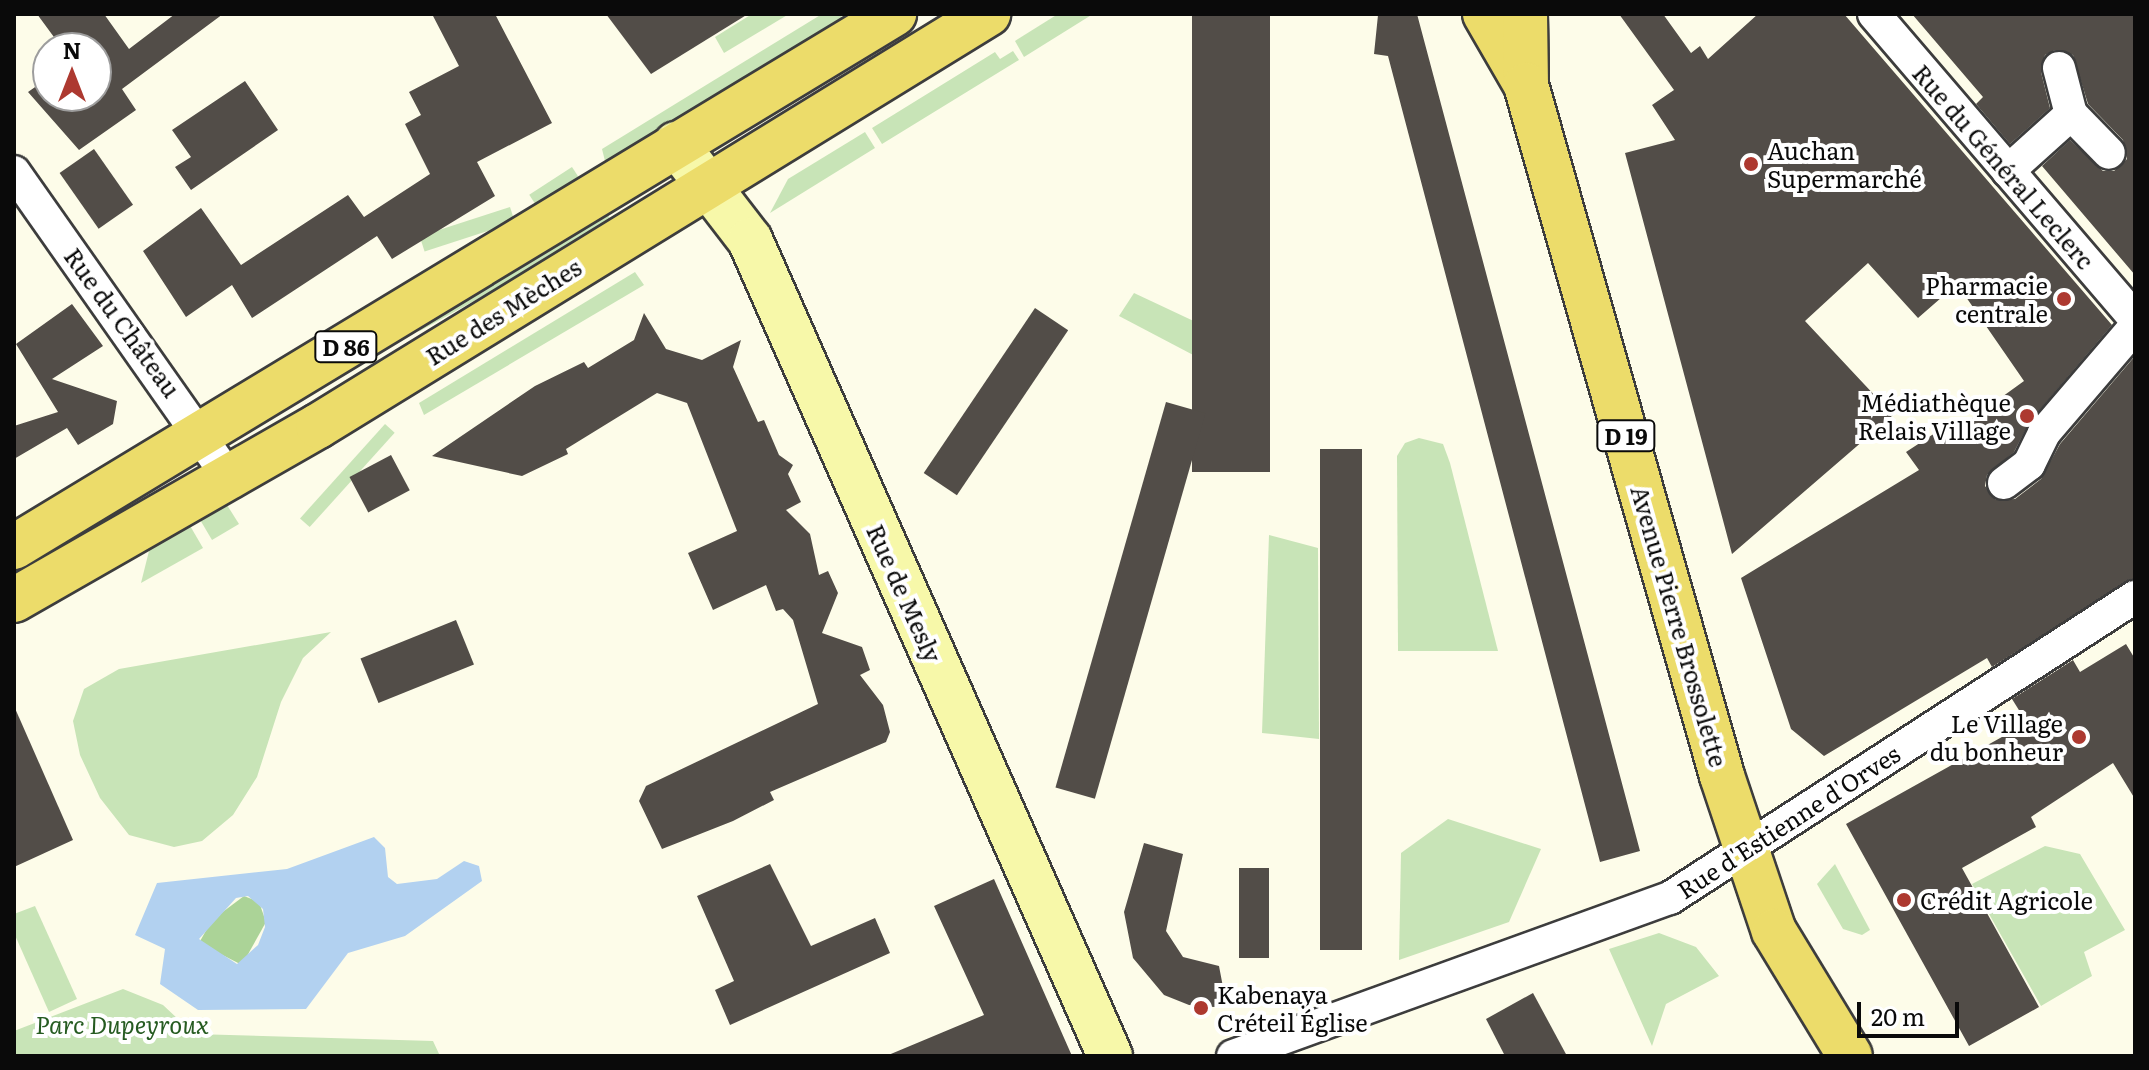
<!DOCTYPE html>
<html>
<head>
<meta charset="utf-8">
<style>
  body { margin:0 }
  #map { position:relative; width:2149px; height:1070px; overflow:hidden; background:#fdfce9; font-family:Literata,serif }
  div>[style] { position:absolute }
  .green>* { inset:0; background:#c8e4b7; transform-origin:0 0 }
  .forest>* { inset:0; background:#abd397 }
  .water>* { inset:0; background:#b2d1f0 }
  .building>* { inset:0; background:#524d48; transform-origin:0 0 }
  .roads { filter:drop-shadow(2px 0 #3d3d3d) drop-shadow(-2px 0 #3d3d3d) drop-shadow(0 2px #3d3d3d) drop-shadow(0 -2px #3d3d3d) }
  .street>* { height:32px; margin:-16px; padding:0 16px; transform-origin:16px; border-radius:16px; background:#fff }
  .secondary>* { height:44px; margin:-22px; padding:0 22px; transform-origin:22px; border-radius:22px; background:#f7f8a9 }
  .primary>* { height:44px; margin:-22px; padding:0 22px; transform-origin:22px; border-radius:22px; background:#ecdc6a }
  .dots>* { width:22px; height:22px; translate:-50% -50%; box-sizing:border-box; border:4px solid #fff; border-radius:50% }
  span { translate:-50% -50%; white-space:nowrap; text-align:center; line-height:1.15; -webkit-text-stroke:8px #fff; paint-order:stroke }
  .shield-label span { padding:2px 6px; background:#fff; border:2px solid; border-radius:6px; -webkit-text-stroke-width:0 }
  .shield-label { font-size:22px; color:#0a0a0a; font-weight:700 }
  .poi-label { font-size:24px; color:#0a0a0a }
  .left { translate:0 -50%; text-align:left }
  .right { translate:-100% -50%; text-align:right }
  .street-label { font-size:24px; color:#0a0a0a }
  .park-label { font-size:24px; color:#265b21; font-style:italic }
  .frame { position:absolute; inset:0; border:16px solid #0a0a0a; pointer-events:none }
  .north { position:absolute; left:32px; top:32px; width:80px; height:80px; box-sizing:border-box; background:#fff; border:2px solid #9d9d9d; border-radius:50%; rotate:0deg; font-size:22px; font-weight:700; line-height:32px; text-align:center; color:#0a0a0a }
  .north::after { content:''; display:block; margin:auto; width:28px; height:36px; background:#ad3930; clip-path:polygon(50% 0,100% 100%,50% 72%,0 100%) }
  .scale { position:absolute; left:1857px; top:1002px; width:102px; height:36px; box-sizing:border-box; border:4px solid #0a0a0a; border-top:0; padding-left:10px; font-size:24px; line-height:28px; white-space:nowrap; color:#0a0a0a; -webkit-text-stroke:6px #fff; paint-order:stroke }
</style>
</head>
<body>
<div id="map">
  <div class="green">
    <i style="clip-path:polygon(752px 14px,789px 14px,724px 53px,715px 37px)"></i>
    <i style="clip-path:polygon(822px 14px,840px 14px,844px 21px,606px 165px,602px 149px)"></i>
    <i style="clip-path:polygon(1058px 14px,1093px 14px,1024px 57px,1015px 41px)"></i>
    <i style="clip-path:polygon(1013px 51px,1019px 60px,882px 144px,872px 128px,995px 52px,1000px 59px)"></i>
    <i style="clip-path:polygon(865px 132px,875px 148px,770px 213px,788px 179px)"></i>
    <i style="left:572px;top:167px;width:17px;height:51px;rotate:57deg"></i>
    <i style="left:510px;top:207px;width:16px;height:95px;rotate:72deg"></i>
    <i style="clip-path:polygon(605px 210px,613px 224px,418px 332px,432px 319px)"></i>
    <i style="clip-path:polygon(635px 272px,644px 285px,424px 415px,419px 403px)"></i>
    <i style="clip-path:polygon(1134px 293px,1266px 355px,1256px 388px,1119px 316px)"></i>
    <i style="left:385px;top:424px;width:13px;height:127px;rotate:42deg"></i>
    <i style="clip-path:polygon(1419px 438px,1443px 444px,1450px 463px,1498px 651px,1398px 651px,1397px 456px,1405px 443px)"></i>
    <i style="clip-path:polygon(227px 505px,239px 524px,212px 540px,199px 518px)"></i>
    <i style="clip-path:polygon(189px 524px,203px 548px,141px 583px,150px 547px)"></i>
    <i style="clip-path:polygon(1269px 535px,1318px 548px,1319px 739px,1262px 733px)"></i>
    <i style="clip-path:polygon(331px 632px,303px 658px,281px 702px,257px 777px,233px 815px,202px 841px,174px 847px,129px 835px,100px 798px,80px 755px,73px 721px,84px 689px,119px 669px)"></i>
    <i style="clip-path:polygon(1448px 819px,1541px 849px,1509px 922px,1399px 960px,1401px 853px)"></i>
    <i style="clip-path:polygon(2045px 846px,2080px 854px,2125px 930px,2084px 952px,2092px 976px,2041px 1006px,1972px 884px)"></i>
    <i style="clip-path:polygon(1835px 864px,1870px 930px,1862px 935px,1843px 929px,1817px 884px)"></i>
    <i style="clip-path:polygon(35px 906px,77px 999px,49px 1012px,14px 933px,14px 914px)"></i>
    <i style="clip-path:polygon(1659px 933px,1696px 947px,1719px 976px,1666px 1004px,1652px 1046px,1609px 949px)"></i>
    <i style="clip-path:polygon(123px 989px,163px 1005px,194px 1034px,433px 1041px,440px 1056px,14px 1056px,14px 1031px)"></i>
  </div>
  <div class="forest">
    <i style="clip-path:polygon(244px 896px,259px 902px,266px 922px,242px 965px,199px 943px,212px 920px)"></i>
  </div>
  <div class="water">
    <i style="clip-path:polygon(evenodd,374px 837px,385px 848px,388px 877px,397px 884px,437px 879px,464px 861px,479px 866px,482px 881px,405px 936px,348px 953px,306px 1009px,198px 1010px,160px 984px,165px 949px,135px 935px,157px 883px,287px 869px,374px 837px,248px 896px,263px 909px,265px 927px,258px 945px,237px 964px,199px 939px,236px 898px,248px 896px)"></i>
  </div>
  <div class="building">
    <i style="clip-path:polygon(37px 14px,104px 14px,129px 49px,175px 14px,223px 14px,122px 89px,136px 110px,79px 150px,28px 92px,48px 78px,48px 96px,96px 96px,96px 48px,62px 48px)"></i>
    <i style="clip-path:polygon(432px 14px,495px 14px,552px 123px,477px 162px,495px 196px,392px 259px,377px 236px,252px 318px,232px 285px,186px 317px,143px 251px,201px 208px,241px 265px,348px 195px,364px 217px,430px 174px,405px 124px,421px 115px,409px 92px,459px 66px)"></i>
    <i style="clip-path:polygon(606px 14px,748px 14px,651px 74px)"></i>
    <i style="left:1192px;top:14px;width:78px;height:458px"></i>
    <i style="clip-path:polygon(1417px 14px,1640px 851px,1600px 862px,1388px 56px,1374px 54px,1378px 15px)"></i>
    <i style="clip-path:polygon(1619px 14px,1663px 14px,1691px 53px,1700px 46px,1708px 59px,1758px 14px,1844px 14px,2112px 325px,2030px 421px,2014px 452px,1987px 475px,1985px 486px,1996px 500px,2015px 499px,2041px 479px,2060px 444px,2135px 356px,2135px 578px,1992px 667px,1987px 658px,1824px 756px,1791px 729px,1741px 578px,1919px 470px,1906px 452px,1935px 433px,1941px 441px,2024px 381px,1957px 284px,1918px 318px,1868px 263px,1805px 321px,1893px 415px,1732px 554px,1625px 153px,1675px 140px,1652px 105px,1674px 90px)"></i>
    <i style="clip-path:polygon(1912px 14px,2135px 14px,2135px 275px,2042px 166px,2070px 140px,2103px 171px,2114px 171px,2127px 159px,2123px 140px,2088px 104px,2073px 55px,2055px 50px,2045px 55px,2041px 72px,2050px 108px,2010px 144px,1976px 104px,1983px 97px)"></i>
    <i style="clip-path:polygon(245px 81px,278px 130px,191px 190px,175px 167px,191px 157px,172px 130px)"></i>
    <i style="left:94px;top:149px;width:68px;height:42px;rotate:55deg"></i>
    <i style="clip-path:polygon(72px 304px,103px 346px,52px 379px,117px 401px,113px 424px,78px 445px,67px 428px,14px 459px,14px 426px,58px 412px,16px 344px)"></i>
    <i style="left:1035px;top:308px;width:40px;height:199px;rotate:34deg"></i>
    <i style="clip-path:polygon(644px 313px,666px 349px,702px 360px,741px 340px,733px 367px,758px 422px,764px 420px,779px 455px,793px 465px,788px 474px,801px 502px,786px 510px,810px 534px,819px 575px,828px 571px,838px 593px,822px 633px,862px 647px,870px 670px,860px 675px,883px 705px,890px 732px,886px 742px,770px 792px,774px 800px,733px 821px,662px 849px,639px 801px,646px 786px,818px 704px,793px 620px,783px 609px,776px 611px,766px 585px,713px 610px,688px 553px,737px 531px,687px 403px,657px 393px,566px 449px,568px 454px,522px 476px,432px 456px,535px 386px,584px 362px,588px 368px,634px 340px)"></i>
    <i style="left:1166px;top:402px;width:41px;height:401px;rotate:16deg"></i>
    <i style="left:1320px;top:449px;width:42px;height:501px"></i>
    <i style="left:391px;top:455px;width:40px;height:47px;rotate:62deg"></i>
    <i style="left:456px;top:620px;width:48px;height:103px;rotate:68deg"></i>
    <i style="clip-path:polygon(2126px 644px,2135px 659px,2135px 799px,2113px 763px,2031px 817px,2036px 827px,1962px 868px,2039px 1007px,1969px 1046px,1846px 824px,2027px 723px,2012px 699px,2073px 660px,2080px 672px)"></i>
    <i style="clip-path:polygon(14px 706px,73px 840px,14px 867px)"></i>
    <i style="clip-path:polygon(1144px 843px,1183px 854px,1166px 931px,1183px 957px,1219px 966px,1227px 1008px,1189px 1005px,1164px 995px,1133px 958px,1124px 912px)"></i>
    <i style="clip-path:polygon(770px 864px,811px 946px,875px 918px,890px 953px,730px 1025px,715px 990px,734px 981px,697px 896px)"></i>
    <i style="left:1239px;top:868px;width:30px;height:90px"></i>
    <i style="clip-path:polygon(994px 879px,1072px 1056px,886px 1056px,984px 1015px,934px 906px)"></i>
    <i style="clip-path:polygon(1533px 993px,1567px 1056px,1505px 1056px,1486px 1019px)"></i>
  </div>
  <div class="roads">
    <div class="street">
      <i style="left:1874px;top:14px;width:401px;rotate:49.4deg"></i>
      <i style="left:2059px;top:68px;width:48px;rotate:75.4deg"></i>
      <i style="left:2008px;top:171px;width:85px;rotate:-42.1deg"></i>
      <i style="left:2071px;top:114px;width:54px;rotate:45.7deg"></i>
      <i style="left:14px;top:172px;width:370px;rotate:54.9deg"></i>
      <i style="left:2004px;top:483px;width:31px;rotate:-37deg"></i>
      <i style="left:2029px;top:464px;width:34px;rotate:-64deg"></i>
      <i style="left:2044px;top:433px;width:140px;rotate:-49.4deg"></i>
      <i style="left:1233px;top:1056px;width:465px;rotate:-19.9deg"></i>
      <i style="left:1670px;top:898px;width:554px;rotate:-32.92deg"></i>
    </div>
    <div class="secondary">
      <i style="left:676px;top:144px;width:121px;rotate:52.4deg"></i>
      <i style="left:750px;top:240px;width:892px;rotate:66.19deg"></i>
    </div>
    <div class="primary">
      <i style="left:1485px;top:14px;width:80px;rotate:59.9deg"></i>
      <i style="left:1525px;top:14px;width:71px;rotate:89.2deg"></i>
      <i style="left:1526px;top:85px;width:718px;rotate:74.16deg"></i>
      <i style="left:1722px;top:776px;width:163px;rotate:71.5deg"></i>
      <i style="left:1774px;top:931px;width:146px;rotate:58.7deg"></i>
      <i style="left:14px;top:547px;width:1029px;rotate:-31.2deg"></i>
      <i style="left:14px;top:600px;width:350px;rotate:-29.8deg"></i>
      <i style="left:318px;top:426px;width:787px;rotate:-31.59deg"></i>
    </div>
  </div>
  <div class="dots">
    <i style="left:1751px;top:164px;background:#ad3930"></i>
    <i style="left:2064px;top:299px;background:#ad3930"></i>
    <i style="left:2027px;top:416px;background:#ad3930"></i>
    <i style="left:2079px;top:737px;background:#ad3930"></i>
    <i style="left:1904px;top:900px;background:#ad3930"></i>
    <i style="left:1201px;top:1008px;background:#ad3930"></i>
  </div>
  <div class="shield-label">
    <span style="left:346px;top:347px">D 86</span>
    <span style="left:1626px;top:436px">D 19</span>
  </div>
  <div class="poi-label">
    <span class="left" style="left:1767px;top:164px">Auchan<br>Supermarché</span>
    <span class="right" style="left:2048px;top:299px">Pharmacie<br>centrale</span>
    <span class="right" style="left:2011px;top:416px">Médiathèque<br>Relais Village</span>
    <span class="right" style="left:2063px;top:737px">Le Village<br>du bonheur</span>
    <span class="left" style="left:1920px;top:900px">Crédit Agricole</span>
    <span class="left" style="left:1217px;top:1008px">Kabenaya<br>Créteil Église</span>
  </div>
  <div class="street-label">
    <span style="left:2004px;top:166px;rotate:49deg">Rue du Général Leclerc</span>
    <span style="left:503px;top:311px;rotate:-32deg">Rue des Mèches</span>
    <span style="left:123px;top:322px;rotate:54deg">Rue du Château</span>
    <span style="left:905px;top:593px;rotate:66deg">Rue de Mesly</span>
    <span style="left:1680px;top:626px;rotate:74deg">Avenue Pierre Brossolette</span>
    <span style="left:1788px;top:821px;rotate:-33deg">Rue d'Estienne d'Orves</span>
  </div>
  <div class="park-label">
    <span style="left:122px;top:1024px">Parc Dupeyroux</span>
  </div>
  <div class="frame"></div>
  <div class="north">N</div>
  <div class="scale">20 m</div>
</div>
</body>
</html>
